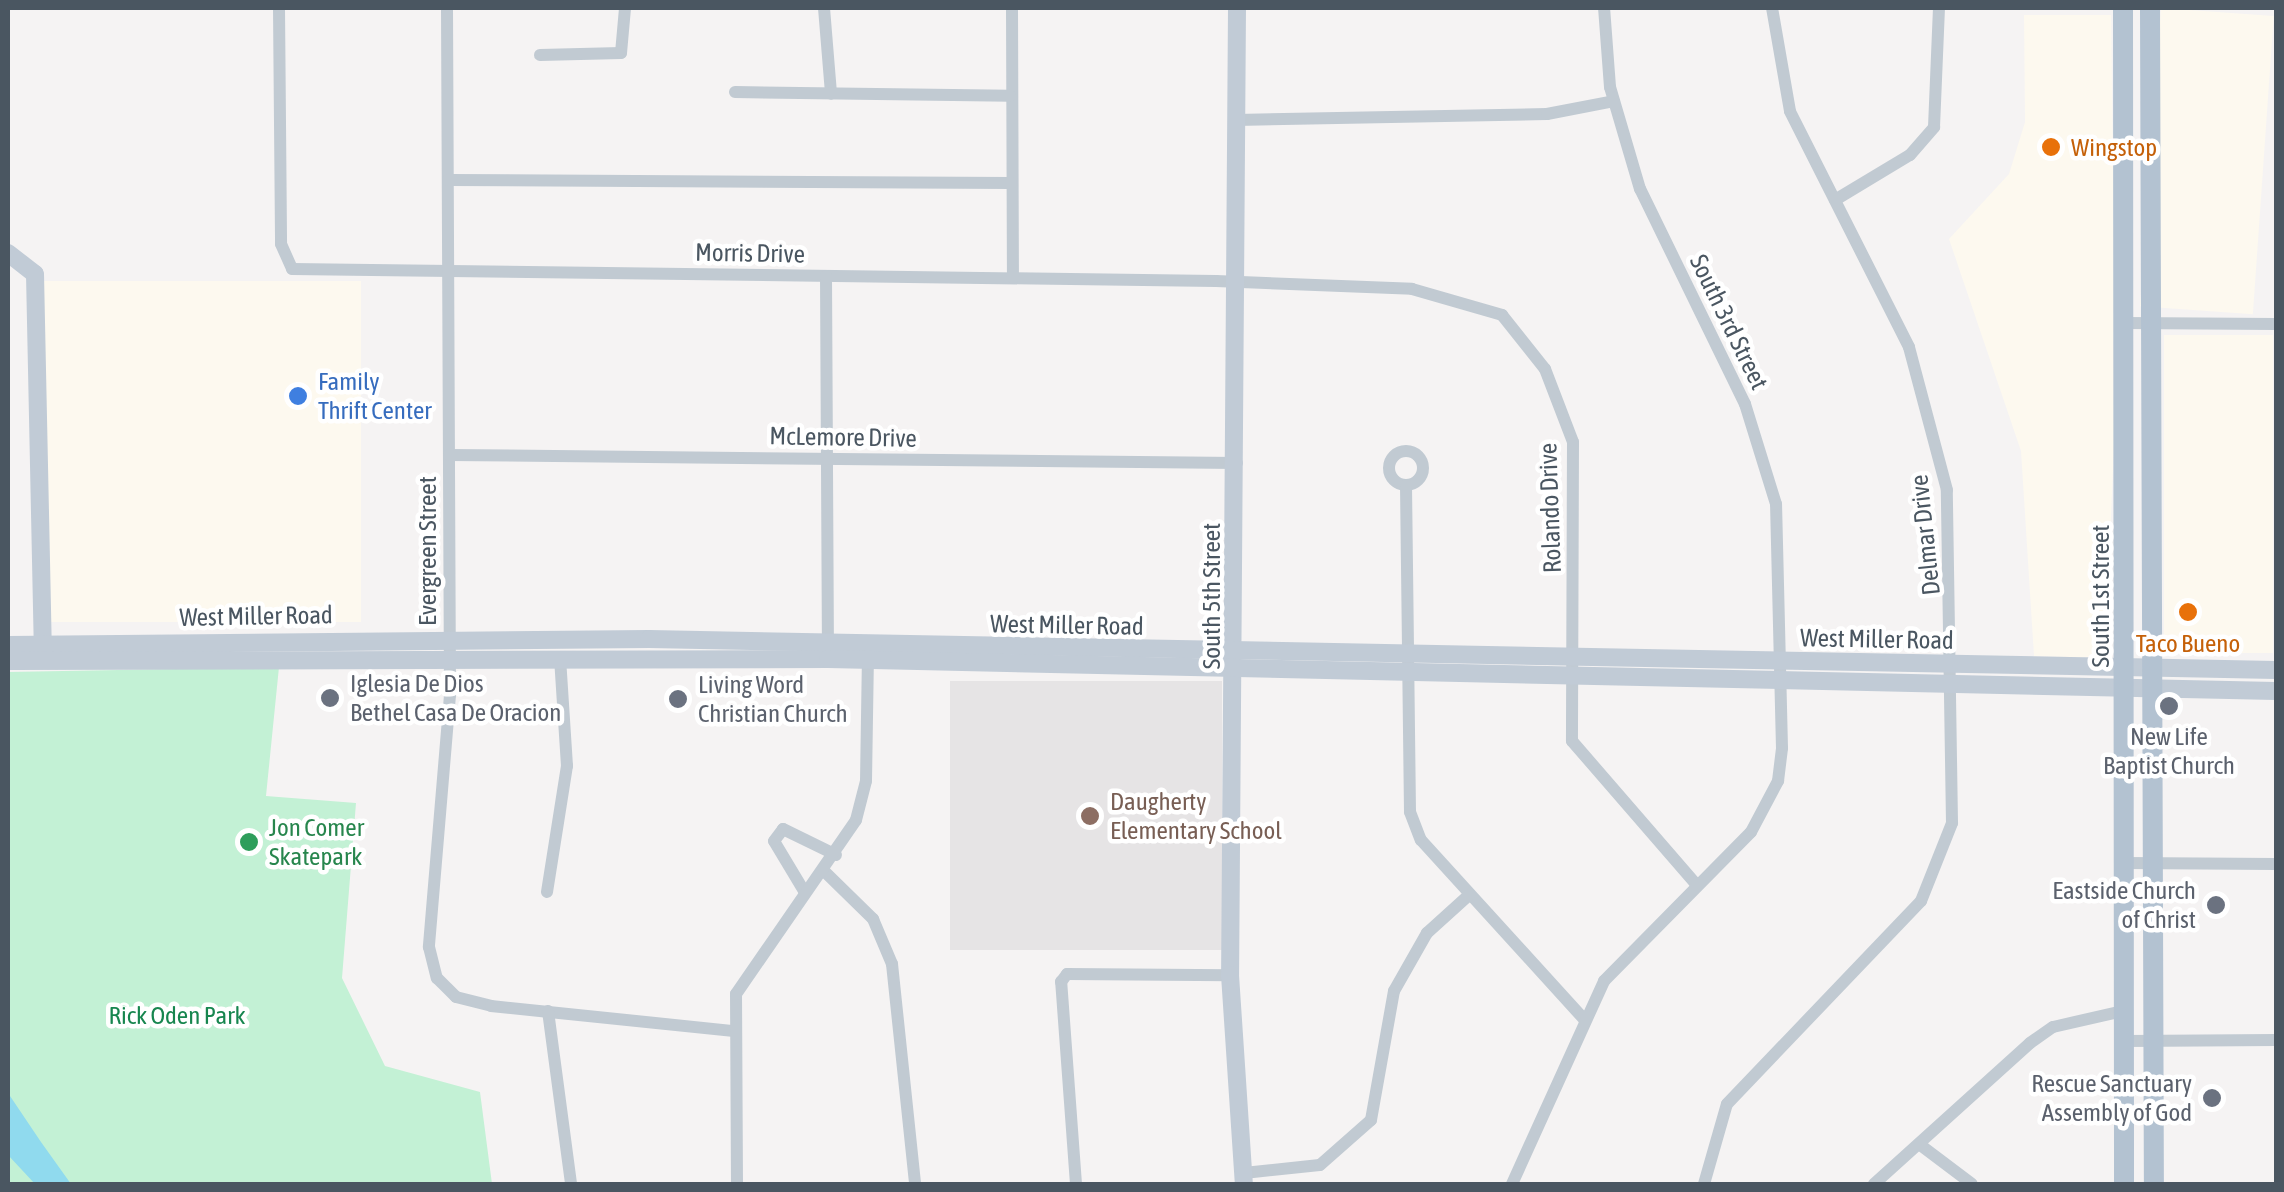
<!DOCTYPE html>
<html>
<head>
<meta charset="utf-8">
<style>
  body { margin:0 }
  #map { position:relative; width:2284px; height:1192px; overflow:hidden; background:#f5f3f3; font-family:"Asap Condensed",sans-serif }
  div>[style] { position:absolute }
  .commercial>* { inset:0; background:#fdf9ef; transform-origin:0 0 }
  .education>* { inset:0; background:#e6e4e5; transform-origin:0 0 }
  .green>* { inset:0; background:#c3f1d5 }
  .water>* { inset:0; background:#90daee }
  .street>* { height:12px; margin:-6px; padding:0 6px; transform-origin:6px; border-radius:6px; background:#c1cad2 }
  .street>.ring { margin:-6px; padding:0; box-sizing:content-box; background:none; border:12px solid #c1cad2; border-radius:50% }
  .secondary>* { height:18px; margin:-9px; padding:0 9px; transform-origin:9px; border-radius:9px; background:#c1cbd6 }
  .primary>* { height:20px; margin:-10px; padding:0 10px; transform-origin:10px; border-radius:10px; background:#b3c2d1 }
  .dots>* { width:28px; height:28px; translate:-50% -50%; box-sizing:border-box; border:5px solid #fff; border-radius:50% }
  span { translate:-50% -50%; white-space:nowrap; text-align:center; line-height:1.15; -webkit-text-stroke:9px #fff; paint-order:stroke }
  .food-label { font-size:25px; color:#c56008 }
  .left { translate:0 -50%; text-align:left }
  .street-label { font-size:25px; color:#4a5661 }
  .shop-label { font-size:25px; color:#366cbe }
  .worship-label { font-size:25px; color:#5b616d }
  .right { translate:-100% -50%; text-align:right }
  .education-label { font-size:25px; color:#785e54 }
  .leisure-label { font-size:25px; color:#27864d }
  .park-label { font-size:25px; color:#17864f }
  .frame { position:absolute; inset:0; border:10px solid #4a5661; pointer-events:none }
</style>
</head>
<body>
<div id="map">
  <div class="commercial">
    <i style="left:2161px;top:8px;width:113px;height:299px;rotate:4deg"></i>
    <i style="clip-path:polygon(2024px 15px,2111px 15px,2116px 397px,2105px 658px,2034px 656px,2021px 451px,1949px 239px,2009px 174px,2025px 122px)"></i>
    <i style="left:361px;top:281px;width:341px;height:318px;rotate:90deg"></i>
    <i style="left:2164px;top:335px;width:109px;height:318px"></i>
  </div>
  <div class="education">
    <i style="left:950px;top:681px;width:272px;height:269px"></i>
  </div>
  <div class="green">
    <i style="clip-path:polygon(279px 667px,266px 796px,356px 803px,342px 978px,385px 1066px,480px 1092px,492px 1184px,8px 1184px,8px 672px)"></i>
  </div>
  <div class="water">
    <i style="clip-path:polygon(8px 1093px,41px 1142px,71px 1184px,35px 1184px,8px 1155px)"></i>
  </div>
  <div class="street">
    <i style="left:279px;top:8px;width:236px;rotate:89.5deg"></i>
    <i style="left:281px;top:244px;width:27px;rotate:66deg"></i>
    <i style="left:292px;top:269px;width:924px;rotate:0.74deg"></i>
    <i style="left:1216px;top:281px;width:196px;rotate:2.3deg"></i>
    <i style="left:1412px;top:289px;width:94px;rotate:16.1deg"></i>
    <i style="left:1502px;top:315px;width:69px;rotate:51.5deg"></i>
    <i style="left:1545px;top:369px;width:78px;rotate:69deg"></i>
    <i style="left:1573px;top:442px;width:299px;rotate:90.2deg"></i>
    <i style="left:1572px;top:741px;width:189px;rotate:49.1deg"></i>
    <i style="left:447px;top:8px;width:687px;rotate:89.75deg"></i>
    <i style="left:450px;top:695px;width:253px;rotate:94.8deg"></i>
    <i style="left:429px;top:947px;width:32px;rotate:76deg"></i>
    <i style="left:437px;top:978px;width:27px;rotate:45deg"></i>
    <i style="left:456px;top:997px;width:36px;rotate:14deg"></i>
    <i style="left:491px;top:1006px;width:242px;rotate:5.9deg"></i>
    <i style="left:824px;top:8px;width:86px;rotate:85.3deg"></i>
    <i style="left:1012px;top:8px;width:270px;rotate:89.8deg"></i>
    <i style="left:540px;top:55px;width:81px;rotate:-1.4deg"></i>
    <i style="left:621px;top:53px;width:45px;rotate:-84.9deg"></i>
    <i style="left:735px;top:92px;width:275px;rotate:0.8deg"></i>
    <i style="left:1236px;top:120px;width:311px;rotate:-1.1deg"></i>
    <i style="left:1547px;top:114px;width:68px;rotate:-11deg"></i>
    <i style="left:448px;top:180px;width:563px;rotate:0.31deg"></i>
    <i style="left:1835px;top:200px;width:87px;rotate:-31deg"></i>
    <i style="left:1910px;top:155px;width:37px;rotate:-49deg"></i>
    <i style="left:1934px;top:127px;width:119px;rotate:-87.6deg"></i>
    <i style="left:826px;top:276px;width:373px;rotate:89.7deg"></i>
    <i style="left:2124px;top:323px;width:152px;rotate:0.4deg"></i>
    <i class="ring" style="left:1389px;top:451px;width:22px;height:22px"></i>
    <i style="left:449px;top:455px;width:788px;rotate:0.58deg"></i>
    <i style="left:1406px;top:485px;width:327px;rotate:89.3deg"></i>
    <i style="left:1410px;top:812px;width:30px;rotate:69deg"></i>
    <i style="left:1421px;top:840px;width:242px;rotate:47.7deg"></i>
    <i style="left:2124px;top:863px;width:152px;rotate:0.4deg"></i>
    <i style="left:824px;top:871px;width:69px;rotate:44.4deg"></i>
    <i style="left:873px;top:919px;width:49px;rotate:67.1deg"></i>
    <i style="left:892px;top:964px;width:221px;rotate:84deg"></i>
    <i style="left:804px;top:891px;width:58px;rotate:-121deg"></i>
    <i style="left:774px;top:841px;width:15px;rotate:-53deg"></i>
    <i style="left:783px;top:829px;width:59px;rotate:26.1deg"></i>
    <i style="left:547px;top:892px;width:128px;rotate:-81deg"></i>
    <i style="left:567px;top:766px;width:109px;rotate:-93.7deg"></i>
    <i style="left:548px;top:1011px;width:175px;rotate:82.4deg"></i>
    <i style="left:2126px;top:1041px;width:150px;rotate:-0.4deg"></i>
    <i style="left:1919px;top:1144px;width:66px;rotate:37deg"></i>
    <i style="left:1244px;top:1173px;width:76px;rotate:-6deg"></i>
    <i style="left:1320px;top:1165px;width:68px;rotate:-41.4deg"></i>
    <i style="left:1371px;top:1120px;width:131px;rotate:-79.9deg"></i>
    <i style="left:1394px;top:991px;width:67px;rotate:-60.4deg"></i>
    <i style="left:1427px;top:933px;width:57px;rotate:-42.1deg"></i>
    <i style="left:737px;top:1184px;width:190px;rotate:-90.3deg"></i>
    <i style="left:736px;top:994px;width:211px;rotate:-55.4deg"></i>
    <i style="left:856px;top:820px;width:40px;rotate:-75.6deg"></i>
    <i style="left:866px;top:781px;width:126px;rotate:-89.1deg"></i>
    <i style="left:1076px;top:1184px;width:203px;rotate:-94.2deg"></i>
    <i style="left:1061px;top:982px;width:10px;rotate:-53deg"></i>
    <i style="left:1067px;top:974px;width:163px;rotate:0.4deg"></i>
    <i style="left:1512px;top:1184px;width:223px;rotate:-65.6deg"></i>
    <i style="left:1604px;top:981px;width:209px;rotate:-45.4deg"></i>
    <i style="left:1751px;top:832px;width:58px;rotate:-62.1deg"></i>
    <i style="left:1778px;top:781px;width:33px;rotate:-83deg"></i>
    <i style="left:1782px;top:748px;width:244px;rotate:-91.4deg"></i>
    <i style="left:1776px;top:504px;width:105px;rotate:-107.2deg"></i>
    <i style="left:1745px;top:404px;width:239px;rotate:-116deg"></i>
    <i style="left:1640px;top:189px;width:106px;rotate:-106.4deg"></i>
    <i style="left:1610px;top:87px;width:79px;rotate:-94.3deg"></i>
    <i style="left:1704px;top:1184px;width:83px;rotate:-74deg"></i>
    <i style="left:1727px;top:1104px;width:281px;rotate:-46.3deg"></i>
    <i style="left:1921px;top:901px;width:84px;rotate:-68.3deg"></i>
    <i style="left:1952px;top:823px;width:333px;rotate:-90.9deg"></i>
    <i style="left:1947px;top:490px;width:148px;rotate:-104.9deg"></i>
    <i style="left:1909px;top:347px;width:264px;rotate:-116.8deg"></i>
    <i style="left:1790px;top:111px;width:105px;rotate:-99.9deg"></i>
    <i style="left:1874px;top:1184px;width:210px;rotate:-42.1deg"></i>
    <i style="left:2030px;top:1043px;width:28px;rotate:-35deg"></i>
    <i style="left:2053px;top:1027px;width:76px;rotate:-12.9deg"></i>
  </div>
  <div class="secondary">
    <i style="left:1237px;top:8px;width:967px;rotate:90.41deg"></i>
    <i style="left:1230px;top:975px;width:209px;rotate:86.2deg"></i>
    <i style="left:8px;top:253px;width:34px;rotate:38deg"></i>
    <i style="left:35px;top:274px;width:381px;rotate:88.8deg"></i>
    <i style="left:8px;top:645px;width:641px;rotate:-0.54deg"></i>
    <i style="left:649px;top:639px;width:1627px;rotate:1.09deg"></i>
    <i style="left:8px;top:661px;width:820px;rotate:-0.14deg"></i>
    <i style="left:828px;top:659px;width:1448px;rotate:1.27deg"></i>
  </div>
  <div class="primary">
    <i style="left:2123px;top:8px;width:1176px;rotate:89.95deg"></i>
    <i style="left:2150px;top:8px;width:1176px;rotate:89.81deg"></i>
  </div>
  <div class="dots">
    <i style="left:2051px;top:147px;background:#e8710a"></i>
    <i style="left:298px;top:396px;background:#3f7fe0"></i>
    <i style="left:2188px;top:612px;background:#e8710a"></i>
    <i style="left:330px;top:698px;background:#6b7280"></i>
    <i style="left:678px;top:699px;background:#6b7280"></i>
    <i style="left:2169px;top:706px;background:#6b7280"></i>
    <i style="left:1090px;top:816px;background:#8d6e63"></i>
    <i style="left:249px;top:842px;background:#2e9e5b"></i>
    <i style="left:2216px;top:905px;background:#6b7280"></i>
    <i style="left:2212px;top:1098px;background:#6b7280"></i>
  </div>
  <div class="food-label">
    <span class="left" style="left:2071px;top:147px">Wingstop</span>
    <span style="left:2188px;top:643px">Taco Bueno</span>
  </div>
  <div class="street-label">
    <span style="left:750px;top:253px;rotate:1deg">Morris Drive</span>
    <span style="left:1729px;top:322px;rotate:64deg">South 3rd Street</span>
    <span style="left:843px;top:437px;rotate:1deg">McLemore Drive</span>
    <span style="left:1550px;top:508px;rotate:-92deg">Rolando Drive</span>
    <span style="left:1925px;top:535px;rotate:-96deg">Delmar Drive</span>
    <span style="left:427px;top:551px;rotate:-90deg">Evergreen Street</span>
    <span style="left:1211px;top:596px;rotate:-90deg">South 5th Street</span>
    <span style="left:2100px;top:596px;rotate:-90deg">South 1st Street</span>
    <span style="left:256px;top:616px;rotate:-1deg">West Miller Road</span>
    <span style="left:1067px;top:625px;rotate:1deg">West Miller Road</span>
    <span style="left:1877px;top:639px;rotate:1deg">West Miller Road</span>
  </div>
  <div class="shop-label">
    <span class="left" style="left:318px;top:396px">Family<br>Thrift Center</span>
  </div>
  <div class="worship-label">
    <span class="left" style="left:350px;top:698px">Iglesia De Dios<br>Bethel Casa De Oracion</span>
    <span class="left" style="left:698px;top:699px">Living Word<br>Christian Church</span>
    <span style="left:2169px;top:751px">New Life<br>Baptist Church</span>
    <span class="right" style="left:2196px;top:905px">Eastside Church<br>of Christ</span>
    <span class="right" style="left:2192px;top:1098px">Rescue Sanctuary<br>Assembly of God</span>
  </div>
  <div class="education-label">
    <span class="left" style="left:1110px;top:816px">Daugherty<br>Elementary School</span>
  </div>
  <div class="leisure-label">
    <span class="left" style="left:269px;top:842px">Jon Comer<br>Skatepark</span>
  </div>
  <div class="park-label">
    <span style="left:177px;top:1015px">Rick Oden Park</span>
  </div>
  <div class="frame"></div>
</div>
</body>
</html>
